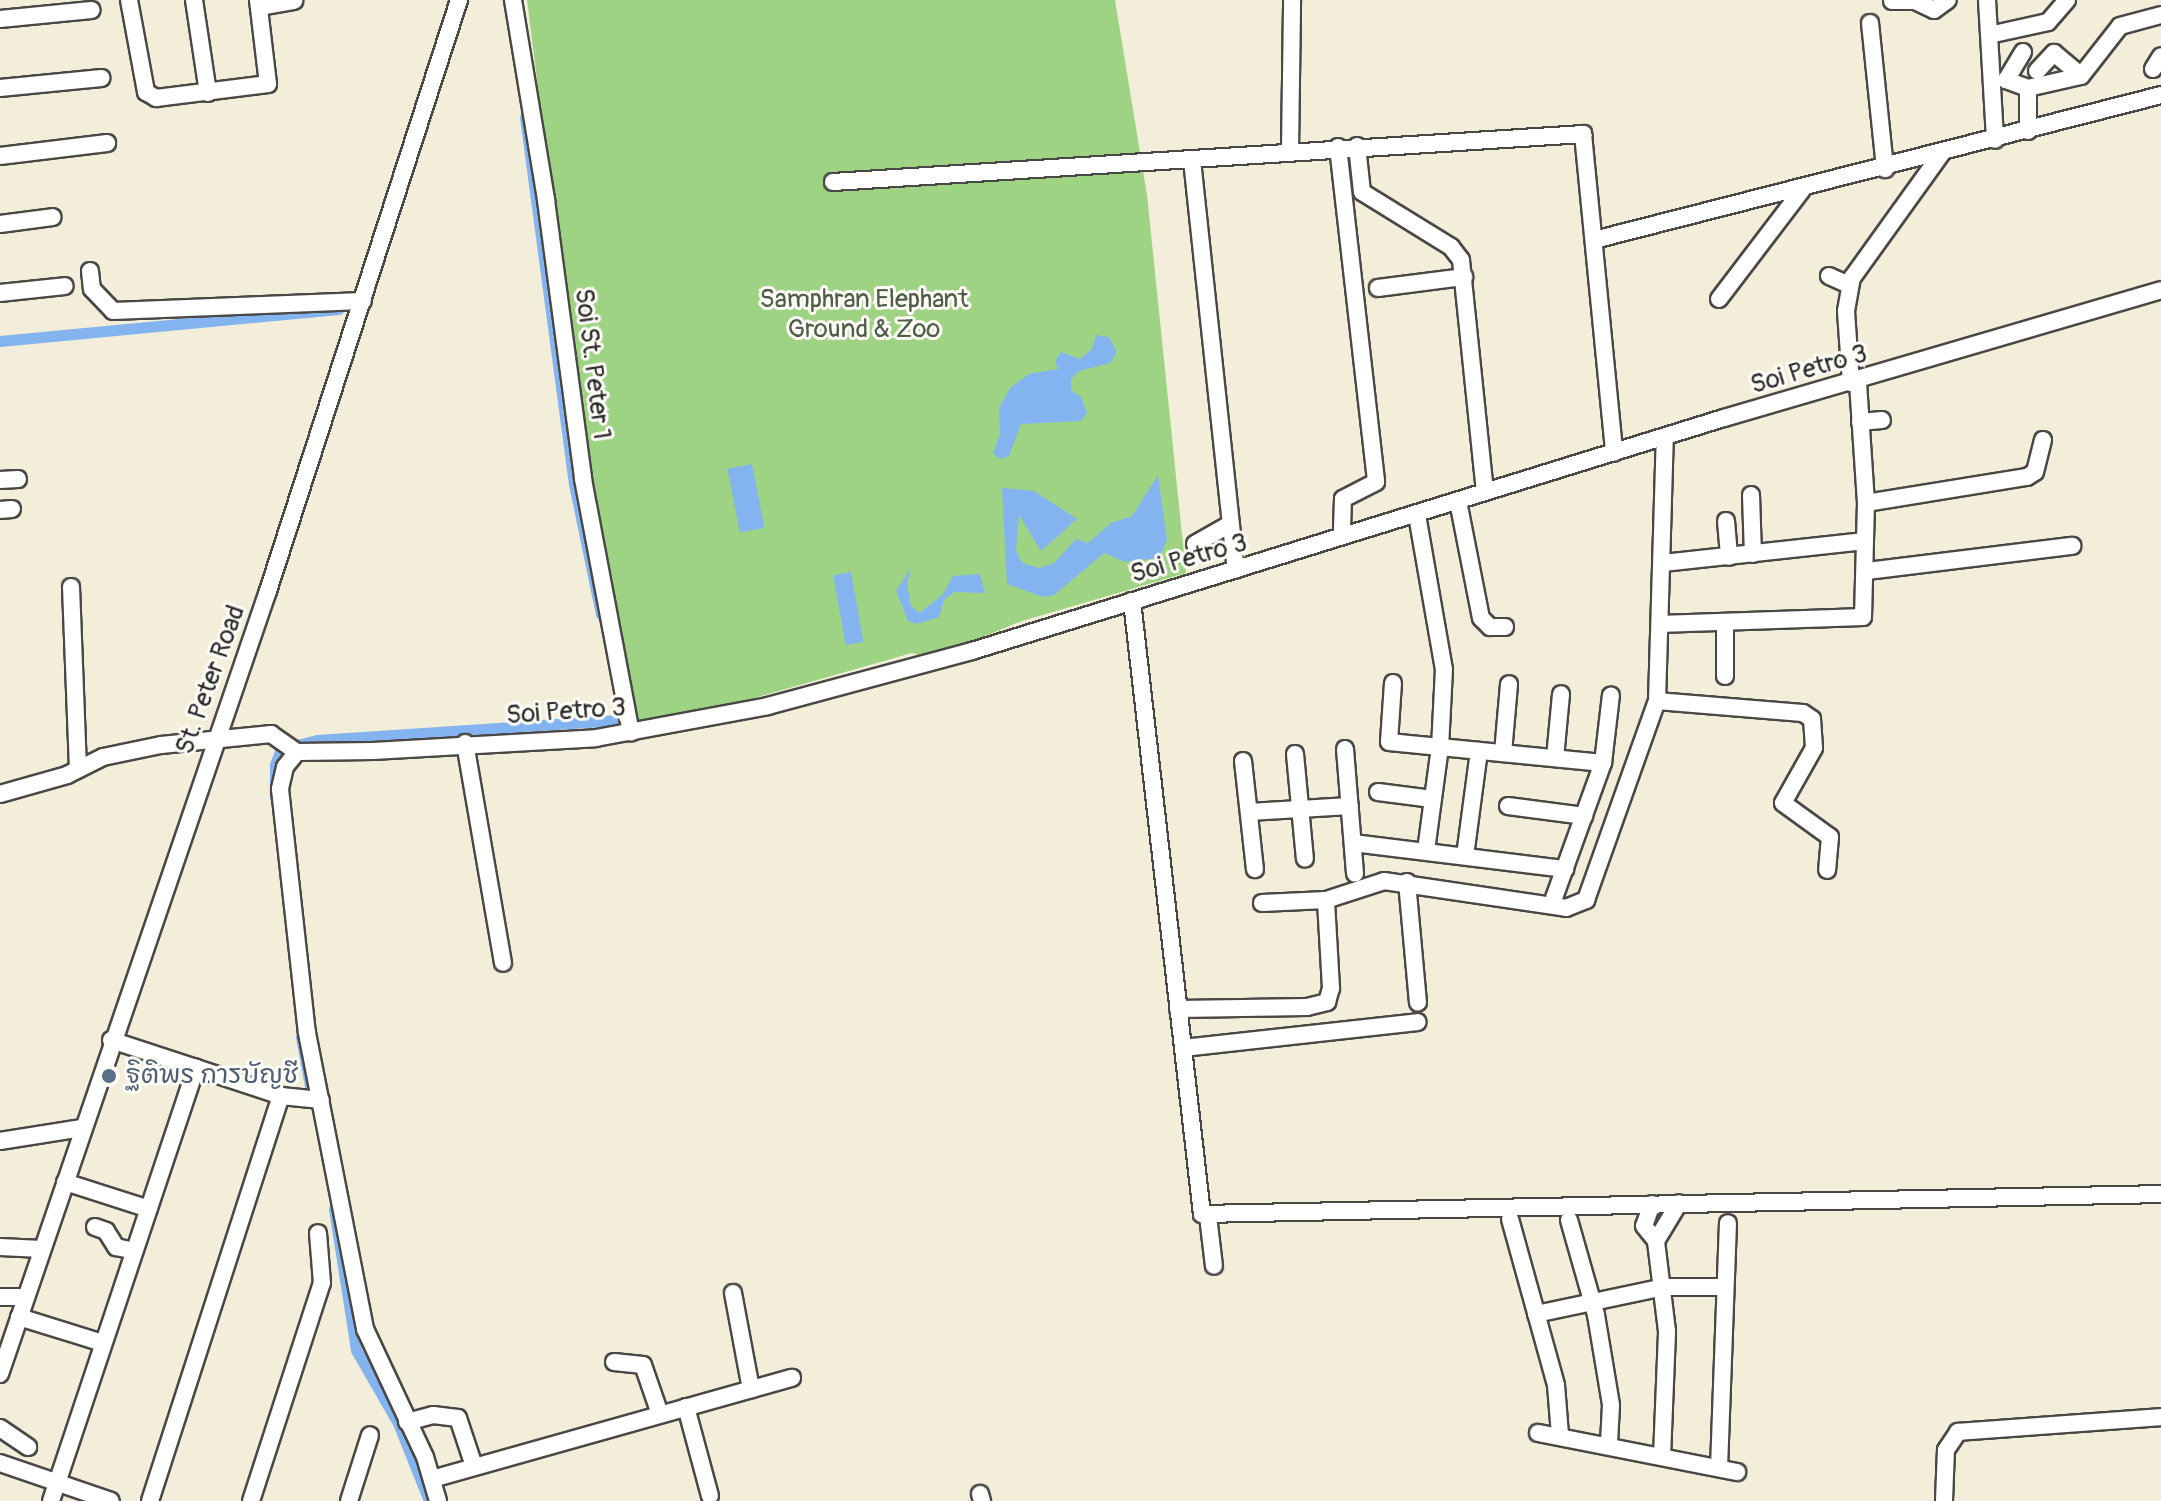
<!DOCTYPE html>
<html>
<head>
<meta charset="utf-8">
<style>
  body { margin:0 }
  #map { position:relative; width:2161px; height:1501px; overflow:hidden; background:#f2eed9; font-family:Pangolin,"Playpen Sans Thai",sans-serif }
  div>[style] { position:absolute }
  .green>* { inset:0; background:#9fd384 }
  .water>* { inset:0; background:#83b4ef; transform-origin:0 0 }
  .canal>* { height:11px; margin:-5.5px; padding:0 5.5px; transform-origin:5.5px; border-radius:5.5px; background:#83b4ef }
  .roads { filter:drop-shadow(2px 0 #494845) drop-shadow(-2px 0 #494845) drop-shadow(0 2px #494845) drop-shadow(0 -2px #494845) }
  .minor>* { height:16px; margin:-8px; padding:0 8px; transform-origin:8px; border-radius:8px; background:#fff }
  .dots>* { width:22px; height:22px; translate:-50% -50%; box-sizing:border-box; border:4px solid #fdfcf7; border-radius:50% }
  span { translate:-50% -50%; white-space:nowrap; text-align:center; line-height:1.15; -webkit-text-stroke:6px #fdfcf7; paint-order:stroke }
  .park-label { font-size:26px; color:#4e5d46 }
  .street-label { font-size:26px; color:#2b2b2b }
  .service-label { font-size:26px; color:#4e5e75 }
  .left { translate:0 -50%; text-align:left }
</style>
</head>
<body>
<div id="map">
  <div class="green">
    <i style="clip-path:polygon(527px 0,1115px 0,1147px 195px,1186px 573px,1022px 621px,953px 649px,924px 656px,912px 653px,751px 699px,634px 723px,571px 352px)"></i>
  </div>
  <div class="water">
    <i style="clip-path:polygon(1096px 335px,1109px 337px,1117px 352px,1110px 363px,1079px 371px,1071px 379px,1071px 390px,1081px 397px,1087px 413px,1081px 421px,1021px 424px,1009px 456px,1000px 459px,993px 453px,1000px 434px,999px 408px,1010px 388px,1029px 374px,1058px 369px,1055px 361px,1061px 352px,1080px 359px,1092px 349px)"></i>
    <i style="left:752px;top:464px;width:65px;height:25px;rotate:79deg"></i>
    <i style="clip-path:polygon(1158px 475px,1167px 540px,1159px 558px,1125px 562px,1104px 553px,1054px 595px,1043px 597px,1007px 584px,1002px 488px,1034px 491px,1077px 519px,1041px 551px,1019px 515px,1016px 550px,1022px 563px,1039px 568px,1054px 563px,1076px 539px,1088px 543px,1111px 523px,1132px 516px)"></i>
    <i style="clip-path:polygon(911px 568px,907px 584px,911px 606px,920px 613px,943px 594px,953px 576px,980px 574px,985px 593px,954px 592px,944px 600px,939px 617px,917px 624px,908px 621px,896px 591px)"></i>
    <i style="left:851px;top:572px;width:71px;height:18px;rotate:80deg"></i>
  </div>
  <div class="canal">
    <i style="left:525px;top:117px;width:370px;rotate:82.4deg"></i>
    <i style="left:574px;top:484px;width:133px;rotate:78.3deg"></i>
    <i style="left:0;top:341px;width:340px;rotate:-5.4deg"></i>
    <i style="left:275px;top:797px;width:32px;rotate:-90deg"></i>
    <i style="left:275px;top:765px;width:15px;rotate:-70deg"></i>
    <i style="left:280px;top:751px;width:10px;rotate:-24deg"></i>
    <i style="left:289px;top:747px;width:29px;rotate:-14deg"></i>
    <i style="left:317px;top:740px;width:306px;rotate:-3.8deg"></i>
    <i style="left:622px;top:720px;width:11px;rotate:-100deg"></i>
    <i style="left:301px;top:1037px;width:66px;rotate:79.5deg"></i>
    <i style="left:334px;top:1209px;width:143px;rotate:81.1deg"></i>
    <i style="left:356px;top:1350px;width:84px;rotate:60.1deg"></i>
    <i style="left:398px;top:1423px;width:84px;rotate:68.3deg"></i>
  </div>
  <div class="roads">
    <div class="minor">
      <i style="left:129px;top:0;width:94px;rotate:79.5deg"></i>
      <i style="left:146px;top:92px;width:12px;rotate:31deg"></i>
      <i style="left:156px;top:98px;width:113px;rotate:-7.1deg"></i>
      <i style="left:268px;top:84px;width:85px;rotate:-96.8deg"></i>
      <i style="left:194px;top:0;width:94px;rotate:81.4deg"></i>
      <i style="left:513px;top:0;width:203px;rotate:80.6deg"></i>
      <i style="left:546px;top:200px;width:281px;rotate:82.4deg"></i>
      <i style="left:583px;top:479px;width:258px;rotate:79.3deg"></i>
      <i style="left:1987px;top:0;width:140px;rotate:86.7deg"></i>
      <i style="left:1892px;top:1px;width:23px"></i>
      <i style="left:1915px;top:1px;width:21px;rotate:25deg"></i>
      <i style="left:1934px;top:10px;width:17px;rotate:-36deg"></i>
      <i style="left:259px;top:7px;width:36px;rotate:-10deg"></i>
      <i style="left:0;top:19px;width:92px;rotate:-5.6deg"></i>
      <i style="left:1870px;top:23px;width:147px;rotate:84.1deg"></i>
      <i style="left:1989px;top:35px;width:60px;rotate:-12.4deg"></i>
      <i style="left:2048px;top:22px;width:29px;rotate:-49deg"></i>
      <i style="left:2023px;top:52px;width:33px;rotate:121deg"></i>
      <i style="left:2006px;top:80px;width:23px;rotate:20deg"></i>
      <i style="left:2028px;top:88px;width:43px;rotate:90deg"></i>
      <i style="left:2153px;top:69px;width:15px;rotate:-58deg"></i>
      <i style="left:2037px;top:71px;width:25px;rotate:-47deg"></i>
      <i style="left:2054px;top:53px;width:35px;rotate:40deg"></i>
      <i style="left:0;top:88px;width:102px;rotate:-5.6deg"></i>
      <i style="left:2028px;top:88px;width:54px;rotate:-12.8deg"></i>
      <i style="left:2081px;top:76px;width:63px;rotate:-52deg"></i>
      <i style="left:2120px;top:26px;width:42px;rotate:-15deg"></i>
      <i style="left:1357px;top:146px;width:46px;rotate:83.8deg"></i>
      <i style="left:1362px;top:192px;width:105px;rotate:31.7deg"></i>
      <i style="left:1451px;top:247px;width:16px;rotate:52deg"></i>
      <i style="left:1461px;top:260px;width:232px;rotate:84.1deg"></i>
      <i style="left:1338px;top:147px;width:337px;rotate:83.5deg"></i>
      <i style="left:1376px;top:482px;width:37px;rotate:153deg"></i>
      <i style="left:1343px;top:499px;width:37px;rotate:92deg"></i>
      <i style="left:1290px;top:150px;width:150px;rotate:-89.2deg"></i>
      <i style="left:0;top:156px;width:108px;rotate:-6.9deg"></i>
      <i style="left:1192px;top:160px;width:412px;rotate:83.9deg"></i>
      <i style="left:833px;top:182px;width:752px;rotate:-3.66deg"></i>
      <i style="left:1583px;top:134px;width:320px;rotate:84.4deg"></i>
      <i style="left:0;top:224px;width:53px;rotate:-7.5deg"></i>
      <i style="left:1594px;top:240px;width:585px;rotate:-14.34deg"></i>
      <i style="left:90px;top:271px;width:18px;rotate:84deg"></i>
      <i style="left:92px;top:289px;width:30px;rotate:46deg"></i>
      <i style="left:113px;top:311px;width:250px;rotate:-2.3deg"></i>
      <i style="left:1829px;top:276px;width:22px;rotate:24deg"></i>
      <i style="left:1378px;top:288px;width:87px;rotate:-7.3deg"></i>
      <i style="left:0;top:293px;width:65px;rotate:-6.1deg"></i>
      <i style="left:1719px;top:299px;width:137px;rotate:-52.7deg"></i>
      <i style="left:1851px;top:383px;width:72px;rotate:-94deg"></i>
      <i style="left:1846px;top:311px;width:34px;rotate:-80deg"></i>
      <i style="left:1852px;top:278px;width:153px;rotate:-54.3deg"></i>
      <i style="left:1860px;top:422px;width:22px;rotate:-5deg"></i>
      <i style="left:0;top:480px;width:18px;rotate:-3deg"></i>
      <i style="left:1751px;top:495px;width:59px;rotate:88.1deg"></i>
      <i style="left:1458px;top:501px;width:119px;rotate:78.9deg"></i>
      <i style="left:1481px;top:618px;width:13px;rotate:45deg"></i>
      <i style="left:1490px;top:627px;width:15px"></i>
      <i style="left:1866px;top:503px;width:163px;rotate:-9.2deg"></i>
      <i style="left:2027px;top:477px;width:9px;rotate:-32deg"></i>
      <i style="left:2035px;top:472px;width:33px;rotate:-76deg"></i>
      <i style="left:0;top:510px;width:12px;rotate:-5deg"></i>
      <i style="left:1417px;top:515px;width:156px;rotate:80.1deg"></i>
      <i style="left:1444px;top:669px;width:78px;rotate:92.9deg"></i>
      <i style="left:1440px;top:747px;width:105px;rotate:97.7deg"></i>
      <i style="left:1726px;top:521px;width:36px;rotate:85deg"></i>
      <i style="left:1195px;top:544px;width:40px;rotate:-29.7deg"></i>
      <i style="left:1663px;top:563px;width:203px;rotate:-6.2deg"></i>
      <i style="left:1867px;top:571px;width:207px;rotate:-7deg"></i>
      <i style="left:71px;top:587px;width:182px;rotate:87.8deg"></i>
      <i style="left:1132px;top:601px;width:617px;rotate:83.49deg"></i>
      <i style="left:1202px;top:1214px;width:959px;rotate:-1.19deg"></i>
      <i style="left:1725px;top:623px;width:53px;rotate:90deg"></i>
      <i style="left:1660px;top:624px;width:203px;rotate:-2deg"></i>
      <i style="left:1863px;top:617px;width:114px;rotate:-88.5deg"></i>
      <i style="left:1866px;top:503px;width:121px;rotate:-93.8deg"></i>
      <i style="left:1393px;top:683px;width:59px;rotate:93.9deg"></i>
      <i style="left:1389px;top:742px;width:215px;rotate:5.6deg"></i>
      <i style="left:1603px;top:763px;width:68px;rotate:-83.3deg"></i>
      <i style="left:1657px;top:701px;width:146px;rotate:4.7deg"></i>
      <i style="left:1803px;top:713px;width:11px;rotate:34deg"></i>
      <i style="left:1812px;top:719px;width:29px;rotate:86deg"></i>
      <i style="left:1814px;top:748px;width:63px;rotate:119.4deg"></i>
      <i style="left:1783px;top:803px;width:58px;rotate:35.9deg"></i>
      <i style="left:1830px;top:837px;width:33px;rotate:95deg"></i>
      <i style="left:465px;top:743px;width:223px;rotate:80.2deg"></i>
      <i style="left:1345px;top:749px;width:125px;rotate:85.4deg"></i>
      <i style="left:297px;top:752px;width:19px;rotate:129deg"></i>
      <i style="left:285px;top:767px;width:23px;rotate:103deg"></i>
      <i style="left:280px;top:789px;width:245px;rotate:83.7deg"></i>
      <i style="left:307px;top:1033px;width:302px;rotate:78.9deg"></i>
      <i style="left:365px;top:1329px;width:141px;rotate:64.9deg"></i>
      <i style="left:425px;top:1457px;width:46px;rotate:73.5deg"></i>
      <i style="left:1503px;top:753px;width:69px;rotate:-85deg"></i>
      <i style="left:1295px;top:754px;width:105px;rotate:84.6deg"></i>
      <i style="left:1555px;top:758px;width:64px;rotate:-84.6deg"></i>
      <i style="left:1243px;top:761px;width:109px;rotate:83.7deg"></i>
      <i style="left:1378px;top:792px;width:55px;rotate:7.3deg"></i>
      <i style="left:0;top:794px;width:70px;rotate:-15.8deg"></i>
      <i style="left:67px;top:775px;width:40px;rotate:-26.6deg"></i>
      <i style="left:103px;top:757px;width:59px;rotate:-11.7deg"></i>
      <i style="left:161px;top:745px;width:111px;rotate:-5.7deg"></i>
      <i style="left:271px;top:734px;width:32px;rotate:35deg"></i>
      <i style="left:297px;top:752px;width:76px;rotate:-0.8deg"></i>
      <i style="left:373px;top:751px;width:223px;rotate:-3.3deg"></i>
      <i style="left:596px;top:738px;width:175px;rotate:-10.5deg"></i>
      <i style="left:768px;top:706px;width:211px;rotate:-15.1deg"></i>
      <i style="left:972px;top:651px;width:787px;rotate:-17.22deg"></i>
      <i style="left:1724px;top:418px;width:455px;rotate:-16.3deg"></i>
      <i style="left:1508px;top:806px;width:77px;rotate:7.5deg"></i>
      <i style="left:1249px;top:812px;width:101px;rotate:-3.4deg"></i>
      <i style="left:1353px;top:843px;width:214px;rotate:7deg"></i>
      <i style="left:1465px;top:856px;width:106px;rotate:-82.4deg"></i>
      <i style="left:1407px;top:882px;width:121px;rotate:84.8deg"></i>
      <i style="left:1554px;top:898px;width:144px;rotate:-70.1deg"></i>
      <i style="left:1262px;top:903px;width:64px;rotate:-2.7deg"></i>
      <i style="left:1326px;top:900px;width:61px;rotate:-18.1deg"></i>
      <i style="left:1384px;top:881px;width:184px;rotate:8.4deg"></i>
      <i style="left:1566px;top:908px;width:22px;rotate:-22deg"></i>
      <i style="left:1586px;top:900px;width:211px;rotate:-70.4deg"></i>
      <i style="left:1657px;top:701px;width:263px;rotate:-88.3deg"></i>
      <i style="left:1178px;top:1009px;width:129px;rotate:-0.9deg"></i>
      <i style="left:1307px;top:1007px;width:21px;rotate:-14deg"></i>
      <i style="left:1327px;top:1002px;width:15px;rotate:-74deg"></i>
      <i style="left:1331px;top:988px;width:88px;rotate:-93.3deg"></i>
      <i style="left:111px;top:1040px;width:179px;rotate:18.2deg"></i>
      <i style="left:281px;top:1096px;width:40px;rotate:5.7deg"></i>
      <i style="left:1183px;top:1048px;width:236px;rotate:-6.3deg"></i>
      <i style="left:0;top:1141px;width:83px;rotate:-9deg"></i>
      <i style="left:65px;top:1182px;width:88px;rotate:17.8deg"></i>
      <i style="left:1652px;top:1204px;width:23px;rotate:110deg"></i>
      <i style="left:1644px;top:1226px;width:19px;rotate:51deg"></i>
      <i style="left:1208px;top:1216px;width:50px;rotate:83.2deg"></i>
      <i style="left:1510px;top:1219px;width:172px;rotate:74.5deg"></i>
      <i style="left:1556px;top:1385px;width:50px;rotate:85.4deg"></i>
      <i style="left:1569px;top:1220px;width:99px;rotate:74.1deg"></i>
      <i style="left:1596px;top:1315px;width:91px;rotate:80.5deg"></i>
      <i style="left:1611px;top:1405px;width:39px;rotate:93deg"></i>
      <i style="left:95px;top:1227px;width:12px;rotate:20deg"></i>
      <i style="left:106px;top:1231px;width:19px;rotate:58deg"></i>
      <i style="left:116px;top:1247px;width:19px;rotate:12deg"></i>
      <i style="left:0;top:1247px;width:42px;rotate:2.7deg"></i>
      <i style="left:733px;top:1293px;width:98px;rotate:79.4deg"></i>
      <i style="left:0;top:1297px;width:26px"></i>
      <i style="left:1536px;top:1314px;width:131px;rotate:-11.9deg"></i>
      <i style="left:1664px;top:1287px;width:60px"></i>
      <i style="left:19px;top:1317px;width:88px;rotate:17.2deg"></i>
      <i style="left:614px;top:1362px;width:29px;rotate:6deg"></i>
      <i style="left:643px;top:1365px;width:52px;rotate:70.9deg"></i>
      <i style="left:0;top:1374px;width:828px;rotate:-71.11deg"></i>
      <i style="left:268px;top:591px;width:621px;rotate:-72.09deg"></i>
      <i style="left:686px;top:1407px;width:92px;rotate:74.9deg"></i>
      <i style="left:407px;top:1422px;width:27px;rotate:-15deg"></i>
      <i style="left:433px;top:1415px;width:25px;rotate:7deg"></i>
      <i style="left:458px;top:1418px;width:51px;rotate:71.6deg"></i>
      <i style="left:0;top:1428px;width:34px;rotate:34deg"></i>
      <i style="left:1538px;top:1433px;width:203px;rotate:11.1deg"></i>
      <i style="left:1662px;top:1457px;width:126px;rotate:-87.7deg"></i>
      <i style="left:1667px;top:1331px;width:91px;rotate:-97deg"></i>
      <i style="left:1656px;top:1241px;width:44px;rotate:-58.8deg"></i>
      <i style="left:0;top:1463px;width:117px;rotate:18.9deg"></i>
      <i style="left:1719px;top:1468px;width:245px;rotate:-87.9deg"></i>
      <i style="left:432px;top:1479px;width:374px;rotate:-15.7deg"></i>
      <i style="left:980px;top:1494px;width:7px;rotate:74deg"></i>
      <i style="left:51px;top:1501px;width:457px;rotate:-71.5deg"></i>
      <i style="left:150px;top:1501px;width:426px;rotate:-72.1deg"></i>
      <i style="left:251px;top:1501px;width:229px;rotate:-72deg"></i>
      <i style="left:322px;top:1283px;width:50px;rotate:-94.6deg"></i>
      <i style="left:349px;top:1501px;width:69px;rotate:-72.3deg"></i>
      <i style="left:1944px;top:1501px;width:51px;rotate:-87.8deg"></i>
      <i style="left:1946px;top:1450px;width:22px;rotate:-56deg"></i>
      <i style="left:1958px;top:1432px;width:204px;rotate:-4.2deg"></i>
    </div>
  </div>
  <div class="dots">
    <i style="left:109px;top:1076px;background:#5c6f8a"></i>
  </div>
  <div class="park-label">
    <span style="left:864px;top:315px">Samphran Elephant<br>Ground &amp; Zoo</span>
  </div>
  <div class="street-label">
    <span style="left:592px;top:364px;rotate:83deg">Soi St. Peter 1</span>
    <span style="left:1809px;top:370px;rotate:-16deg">Soi Petro 3</span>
    <span style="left:1189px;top:559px;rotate:-16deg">Soi Petro 3</span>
    <span style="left:211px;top:680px;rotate:-70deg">St. Peter Road</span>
    <span style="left:566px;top:712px;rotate:-4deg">Soi Petro 3</span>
  </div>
  <div class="service-label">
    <span class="left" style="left:125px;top:1076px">ฐิติพร การบัญชี</span>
  </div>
</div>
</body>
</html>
